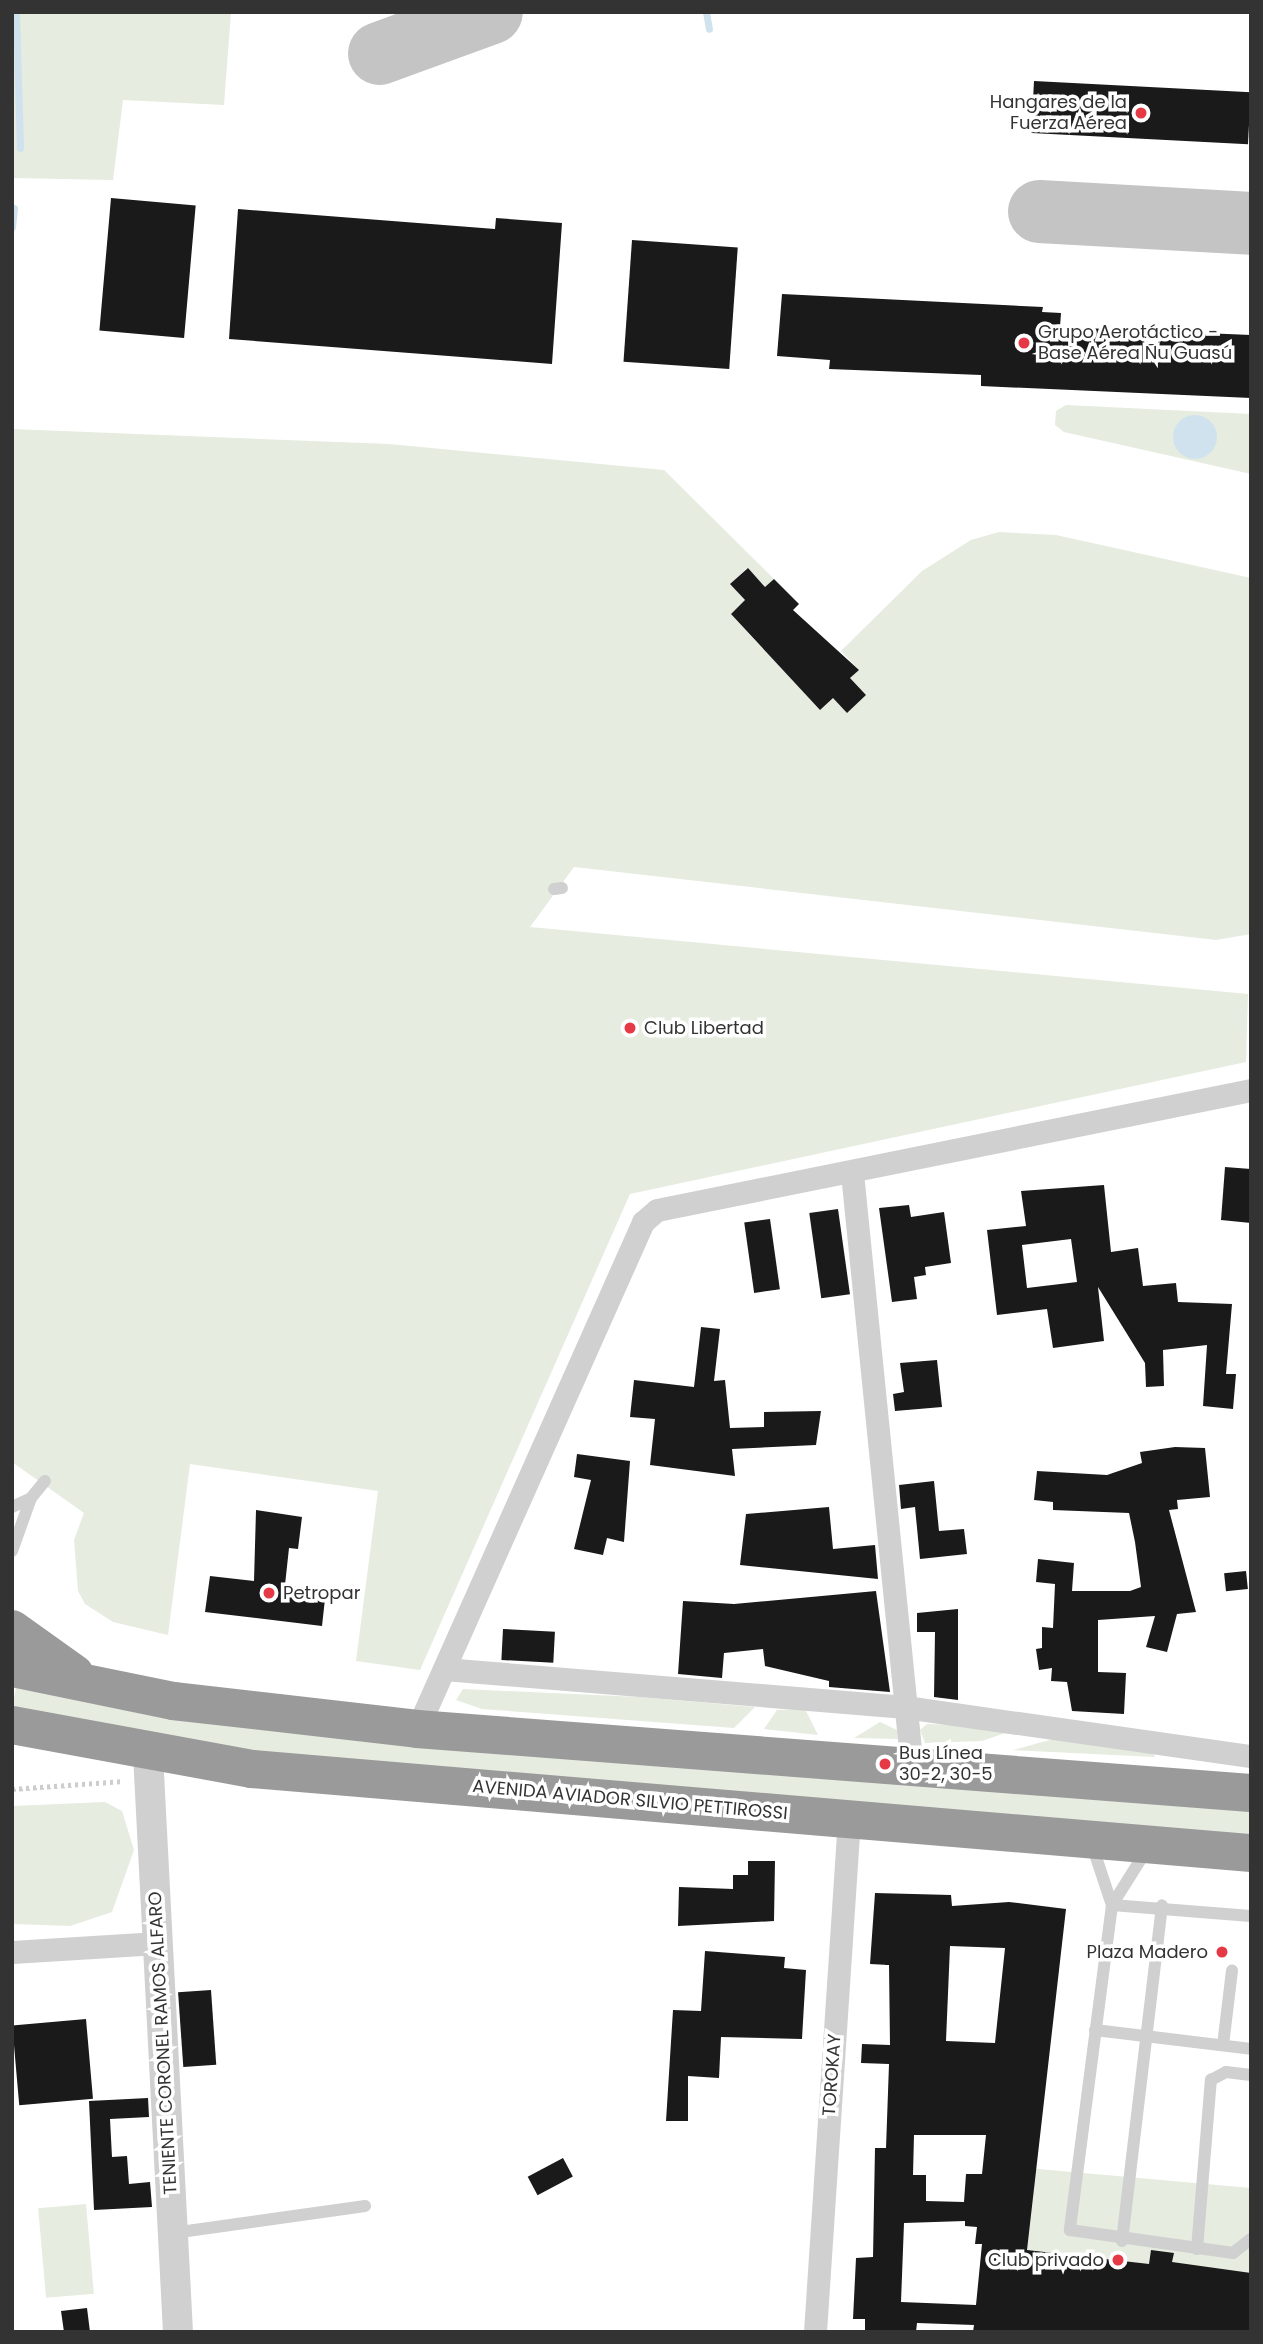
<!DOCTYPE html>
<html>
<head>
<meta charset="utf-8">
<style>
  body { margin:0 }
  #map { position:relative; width:1263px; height:2344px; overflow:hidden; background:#fff; font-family:Poppins,sans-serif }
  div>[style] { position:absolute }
  .green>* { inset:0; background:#e6ecdf; transform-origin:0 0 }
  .water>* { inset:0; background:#cfe2ee }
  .round { border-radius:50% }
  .stream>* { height:7px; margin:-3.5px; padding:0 3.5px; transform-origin:3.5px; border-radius:3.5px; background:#cfe2ee }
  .taxiway>* { height:63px; margin:-31.5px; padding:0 31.5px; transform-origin:31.5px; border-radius:31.5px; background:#c4c4c4 }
  .building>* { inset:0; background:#1a1a1a; transform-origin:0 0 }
  .path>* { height:4.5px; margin-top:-2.25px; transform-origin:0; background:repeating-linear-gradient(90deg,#cdcdcd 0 3.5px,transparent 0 7px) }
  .service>* { height:12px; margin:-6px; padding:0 6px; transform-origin:6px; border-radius:6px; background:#d0d0d0 }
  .minor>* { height:23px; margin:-11.5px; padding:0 11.5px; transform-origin:11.5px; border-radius:11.5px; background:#d0d0d0 }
  .tertiary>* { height:30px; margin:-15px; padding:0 15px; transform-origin:15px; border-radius:15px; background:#d0d0d0 }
  .motorway>* { height:38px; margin:-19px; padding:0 19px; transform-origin:19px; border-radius:19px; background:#9a9a9a }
  .dots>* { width:19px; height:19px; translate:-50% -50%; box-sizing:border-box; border:4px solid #fff; border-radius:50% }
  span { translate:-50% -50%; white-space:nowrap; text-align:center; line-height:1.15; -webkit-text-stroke:7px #fff; paint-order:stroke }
  .poi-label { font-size:18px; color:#333 }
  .right { translate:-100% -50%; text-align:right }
  .left { translate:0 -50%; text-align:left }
  .street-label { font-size:18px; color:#333 }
  .frame { position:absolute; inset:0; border:14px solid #333; pointer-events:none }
</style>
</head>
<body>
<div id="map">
  <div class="green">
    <i style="clip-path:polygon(12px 12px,231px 12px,224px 105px,123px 100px,113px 180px,12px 178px)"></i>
    <i style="clip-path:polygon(1066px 405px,1251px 414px,1251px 474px,1064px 432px,1055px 425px,1056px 411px)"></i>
    <i style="clip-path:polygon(12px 429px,389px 444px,664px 470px,774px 579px,765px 587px,747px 568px,730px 584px,745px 601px,731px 614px,819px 709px,833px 698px,847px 713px,866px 695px,850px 678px,859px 670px,841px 651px,922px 571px,971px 540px,999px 532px,1056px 535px,1251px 578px,1251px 934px,1216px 940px,574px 867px,530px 927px,1248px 994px,1246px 1062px,630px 1194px,420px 1670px,356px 1661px,378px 1491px,190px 1464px,168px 1635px,113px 1622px,85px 1604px,78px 1591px,74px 1540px,84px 1513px,12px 1462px)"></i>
    <i style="clip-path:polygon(16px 1687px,1251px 1806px,1251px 1835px,240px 1752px,12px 1708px)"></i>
    <i style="clip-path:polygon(463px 1689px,639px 1697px,755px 1707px,734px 1728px,482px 1709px,456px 1700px)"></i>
    <i style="clip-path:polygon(805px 1709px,818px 1735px,764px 1729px,777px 1710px)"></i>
    <i style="clip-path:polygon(880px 1722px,897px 1730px,898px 1739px,854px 1738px)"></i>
    <i style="clip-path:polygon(927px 1724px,981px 1726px,1011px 1731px,982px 1741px,925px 1743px,920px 1730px)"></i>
    <i style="clip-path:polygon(1053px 1739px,1153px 1753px,1155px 1757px,1013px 1750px)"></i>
    <i style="clip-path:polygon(105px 1802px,122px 1811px,134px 1850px,112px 1912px,70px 1926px,12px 1924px,12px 1806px)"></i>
    <i style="clip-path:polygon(993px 2165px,1251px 2188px,1251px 2332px,979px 2332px)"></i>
    <i style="left:86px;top:2204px;width:90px;height:48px;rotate:85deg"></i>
  </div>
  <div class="water">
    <i class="round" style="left:1173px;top:415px;width:44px;height:44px"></i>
  </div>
  <div class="stream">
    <i style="left:16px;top:12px;width:136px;rotate:88.3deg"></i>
    <i style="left:706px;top:12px;width:17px;rotate:80deg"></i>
    <i style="left:12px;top:227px;width:19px;rotate:-84deg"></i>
  </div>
  <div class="taxiway">
    <i style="left:379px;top:53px;width:119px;rotate:-20.1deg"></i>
    <i style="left:1039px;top:211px;width:212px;rotate:3.2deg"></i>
  </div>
  <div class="building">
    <i style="left:1034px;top:81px;width:217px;height:52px;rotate:3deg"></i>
    <i style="left:111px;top:198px;width:85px;height:133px;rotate:5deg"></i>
    <i style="clip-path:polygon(238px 209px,495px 229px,496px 218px,562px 223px,552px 364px,229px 339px)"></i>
    <i style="left:632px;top:240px;width:106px;height:122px;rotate:4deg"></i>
    <i style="clip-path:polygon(782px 294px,1043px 307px,1042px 312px,1061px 313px,1060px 327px,1251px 335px,1251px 398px,981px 386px,981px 375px,829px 369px,830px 360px,777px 356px)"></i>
    <i style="clip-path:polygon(748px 568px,765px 587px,774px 579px,799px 604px,793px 610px,859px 670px,850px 678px,866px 695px,847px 713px,833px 698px,820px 710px,731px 614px,745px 600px,730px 584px)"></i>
    <i style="clip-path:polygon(1225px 1167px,1251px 1169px,1251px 1223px,1221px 1220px)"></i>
    <i style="clip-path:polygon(evenodd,1104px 1185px,1111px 1252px,1138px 1248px,1143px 1286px,1176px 1283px,1178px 1302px,1232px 1304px,1226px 1374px,1236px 1374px,1233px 1409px,1203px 1406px,1207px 1345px,1163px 1350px,1164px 1386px,1146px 1387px,1145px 1363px,1098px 1287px,1104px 1341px,1053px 1348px,1047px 1309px,997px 1315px,987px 1230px,1026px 1226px,1021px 1191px,1104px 1185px,1071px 1239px,1077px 1282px,1027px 1288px,1022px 1245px,1071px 1239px)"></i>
    <i style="clip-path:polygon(909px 1205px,911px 1217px,944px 1212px,951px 1263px,925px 1267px,926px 1275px,914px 1277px,917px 1299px,892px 1302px,879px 1208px)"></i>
    <i style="left:838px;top:1209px;width:86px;height:29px;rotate:82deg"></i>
    <i style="left:770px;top:1219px;width:71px;height:26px;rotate:82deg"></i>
    <i style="clip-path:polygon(701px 1327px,720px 1329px,714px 1381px,725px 1380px,730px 1428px,764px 1427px,764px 1412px,821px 1411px,816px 1445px,732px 1449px,735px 1476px,650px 1465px,655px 1419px,630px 1417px,634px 1380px,694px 1387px)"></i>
    <i style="clip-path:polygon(937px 1360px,942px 1407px,895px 1411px,893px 1394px,904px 1392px,900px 1363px)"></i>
    <i style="clip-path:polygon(1175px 1447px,1205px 1448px,1210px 1497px,1177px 1500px,1178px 1509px,1169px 1510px,1196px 1612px,1177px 1614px,1167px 1652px,1146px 1647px,1155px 1616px,1098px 1620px,1098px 1672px,1126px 1673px,1124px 1714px,1072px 1711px,1067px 1682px,1051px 1681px,1052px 1668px,1039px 1670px,1036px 1649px,1042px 1648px,1042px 1627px,1053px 1628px,1055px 1584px,1036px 1582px,1038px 1559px,1074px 1563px,1072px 1591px,1130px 1591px,1141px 1587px,1135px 1542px,1129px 1513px,1053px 1510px,1053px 1502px,1034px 1500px,1037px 1471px,1107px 1475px,1142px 1463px,1140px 1452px)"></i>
    <i style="clip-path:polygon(577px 1454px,630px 1461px,624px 1542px,607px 1538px,603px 1555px,574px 1549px,591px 1480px,574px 1477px)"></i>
    <i style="clip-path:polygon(934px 1481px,939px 1531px,964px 1529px,967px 1554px,920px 1559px,915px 1507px,901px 1509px,899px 1485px)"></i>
    <i style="clip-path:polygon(829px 1507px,833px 1549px,875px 1545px,878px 1579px,740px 1565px,746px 1514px)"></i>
    <i style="clip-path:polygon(256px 1510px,302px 1517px,298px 1549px,289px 1548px,285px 1585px,326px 1590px,322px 1626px,205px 1612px,210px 1576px,254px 1581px)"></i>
    <i style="left:1246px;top:1571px;width:18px;height:22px;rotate:84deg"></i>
    <i style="clip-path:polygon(876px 1591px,890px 1692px,829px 1687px,829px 1681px,765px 1666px,763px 1649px,724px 1653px,722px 1678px,678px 1674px,683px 1601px,734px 1604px)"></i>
    <i style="clip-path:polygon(958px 1609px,958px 1700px,934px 1697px,935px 1632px,917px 1632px,917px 1613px)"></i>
    <i style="left:503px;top:1629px;width:52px;height:31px;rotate:3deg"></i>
    <i style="clip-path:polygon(748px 1861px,775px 1861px,774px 1921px,678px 1926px,679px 1887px,733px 1889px,733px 1875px,748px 1875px)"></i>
    <i style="clip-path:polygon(evenodd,875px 1893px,951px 1895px,952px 1906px,1009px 1902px,1066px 1909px,1027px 2250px,1149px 2264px,1151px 2250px,1174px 2253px,1172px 2262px,1251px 2273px,1251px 2332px,973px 2332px,974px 2325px,917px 2323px,916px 2332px,865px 2332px,865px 2319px,853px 2319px,856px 2258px,873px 2257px,875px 2148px,886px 2148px,889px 2064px,861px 2063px,862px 2044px,890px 2045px,889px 1965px,870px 1964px,875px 1893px,950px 1946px,1005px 1948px,995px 2043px,946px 2041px,950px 1946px,875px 1893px,914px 2135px,986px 2135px,982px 2174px,966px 2174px,964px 2202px,926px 2201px,926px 2175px,913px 2175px,914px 2135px,875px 1893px,965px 2221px,965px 2226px,977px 2227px,975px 2244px,982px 2244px,976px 2305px,901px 2302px,904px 2223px,965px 2221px)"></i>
    <i style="clip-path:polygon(705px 1951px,785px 1957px,784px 1968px,806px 1970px,802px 2039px,721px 2037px,719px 2078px,688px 2076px,688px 2121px,666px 2121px,673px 2010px,701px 2011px)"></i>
    <i style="left:211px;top:1990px;width:75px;height:33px;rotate:86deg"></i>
    <i style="left:86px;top:2019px;width:80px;height:74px;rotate:85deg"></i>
    <i style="clip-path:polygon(148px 2098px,149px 2117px,110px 2119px,112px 2157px,127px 2156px,129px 2184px,150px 2182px,152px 2207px,94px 2210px,89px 2101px)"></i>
    <i style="left:563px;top:2158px;width:21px;height:40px;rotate:62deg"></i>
    <i style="clip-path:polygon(87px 2308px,90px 2332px,64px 2332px,61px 2311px)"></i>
  </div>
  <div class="path">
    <i style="left:12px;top:1789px;width:112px;rotate:-4.1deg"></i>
  </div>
  <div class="service">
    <i style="left:554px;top:889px;width:8px;rotate:-7deg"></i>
    <i style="left:12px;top:1507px;width:21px;rotate:-25deg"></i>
    <i style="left:12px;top:1551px;width:56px;rotate:-70.3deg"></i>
    <i style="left:31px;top:1498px;width:22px;rotate:-51deg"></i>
    <i style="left:1092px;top:1845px;width:63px;rotate:71.6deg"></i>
    <i style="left:1146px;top:1851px;width:64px;rotate:122.2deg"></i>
    <i style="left:1112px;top:1905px;width:328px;rotate:97.4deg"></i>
    <i style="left:1070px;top:2230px;width:165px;rotate:8deg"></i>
    <i style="left:1233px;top:2253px;width:23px;rotate:-38deg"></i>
    <i style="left:1112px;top:1905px;width:139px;rotate:4.5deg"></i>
    <i style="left:1095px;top:2030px;width:157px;rotate:6.9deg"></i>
    <i style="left:1223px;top:2045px;width:75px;rotate:-83.1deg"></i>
    <i style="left:173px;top:2233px;width:194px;rotate:-8deg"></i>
    <i style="left:1122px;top:2241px;width:338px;rotate:-83.2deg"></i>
    <i style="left:1197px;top:2249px;width:170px;rotate:-85.3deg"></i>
    <i style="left:1211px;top:2080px;width:17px;rotate:-28deg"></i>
    <i style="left:1226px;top:2072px;width:25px;rotate:7deg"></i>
  </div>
  <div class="minor">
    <i style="left:852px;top:1173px;width:599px;rotate:84.25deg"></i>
    <i style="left:444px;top:1669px;width:463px;rotate:4.7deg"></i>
    <i style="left:905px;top:1707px;width:349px;rotate:8.1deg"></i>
    <i style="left:417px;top:1729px;width:555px;rotate:-65.97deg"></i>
    <i style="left:643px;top:1222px;width:18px;rotate:-41deg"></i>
    <i style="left:657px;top:1210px;width:606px;rotate:-11.42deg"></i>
    <i style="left:12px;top:1952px;width:146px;rotate:-3.5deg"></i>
    <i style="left:815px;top:2332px;width:514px;rotate:-86.21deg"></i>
  </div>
  <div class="tertiary">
    <i style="left:148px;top:1754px;width:579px;rotate:87.03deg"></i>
  </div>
  <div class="motorway">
    <i style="left:12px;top:1629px;width:77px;rotate:35.5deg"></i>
    <i style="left:12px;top:1668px;width:164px;rotate:11.6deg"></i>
    <i style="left:173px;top:1701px;width:246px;rotate:6.5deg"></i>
    <i style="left:417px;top:1729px;width:836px;rotate:4.39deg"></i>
    <i style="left:12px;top:1725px;width:244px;rotate:10.4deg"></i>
    <i style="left:252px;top:1769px;width:1003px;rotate:4.81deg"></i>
  </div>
  <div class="dots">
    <i style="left:1141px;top:113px;background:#e63946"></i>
    <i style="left:1024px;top:343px;background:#e63946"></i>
    <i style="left:630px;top:1028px;background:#e63946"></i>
    <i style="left:269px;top:1593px;background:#e63946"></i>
    <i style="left:885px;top:1764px;background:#e63946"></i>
    <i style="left:1222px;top:1952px;background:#e63946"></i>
    <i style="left:1118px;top:2260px;background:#e63946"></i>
  </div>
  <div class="poi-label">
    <span class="right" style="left:1127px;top:113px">Hangares de la<br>Fuerza Aérea</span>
    <span class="left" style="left:1038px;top:343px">Grupo Aerotáctico -<br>Base Aérea Ñu Guasú</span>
    <span class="left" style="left:644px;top:1028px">Club Libertad</span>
    <span class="left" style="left:283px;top:1593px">Petropar</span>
    <span class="left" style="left:899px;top:1764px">Bus Línea<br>30-2, 30-5</span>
    <span class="right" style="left:1208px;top:1952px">Plaza Madero</span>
    <span class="right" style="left:1104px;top:2260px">Club privado</span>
  </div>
  <div class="street-label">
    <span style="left:630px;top:1800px;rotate:5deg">AVENIDA AVIADOR SILVIO PETTIROSSI</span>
    <span style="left:163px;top:2043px;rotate:-93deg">TENIENTE CORONEL RAMOS ALFARO</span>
    <span style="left:832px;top:2075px;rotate:-86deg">TOROKAY</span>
  </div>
  <div class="frame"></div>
</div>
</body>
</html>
